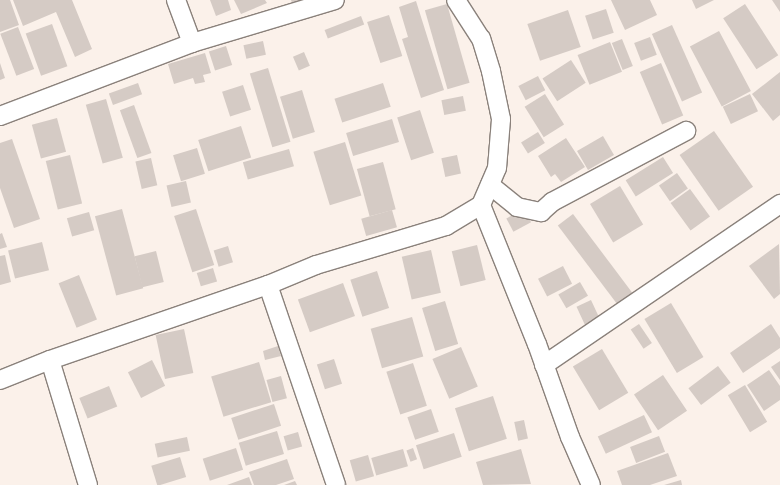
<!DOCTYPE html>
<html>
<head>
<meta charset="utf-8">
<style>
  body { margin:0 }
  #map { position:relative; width:780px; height:485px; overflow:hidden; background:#fbf1ea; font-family:"Open Sans",sans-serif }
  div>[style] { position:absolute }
  .building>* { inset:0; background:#d5cbc5; transform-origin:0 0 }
  .roads { filter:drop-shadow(1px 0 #8a817b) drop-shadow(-1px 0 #8a817b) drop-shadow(0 1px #8a817b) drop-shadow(0 -1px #8a817b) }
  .street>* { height:18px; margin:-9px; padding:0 9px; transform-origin:9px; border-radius:9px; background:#fff }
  span { translate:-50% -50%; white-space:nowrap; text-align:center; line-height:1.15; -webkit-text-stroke:3px #fff; paint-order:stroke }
</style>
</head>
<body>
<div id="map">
  <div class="building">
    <i style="clip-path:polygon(0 0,10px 0,19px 25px,0 32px)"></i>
    <i style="clip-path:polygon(13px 0,72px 0,92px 49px,75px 57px,56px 12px,23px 26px)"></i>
    <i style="clip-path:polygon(210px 0,228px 0,231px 10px,216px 16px)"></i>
    <i style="clip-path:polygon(234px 0,265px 0,267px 3px,241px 14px)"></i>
    <i style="clip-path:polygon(291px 0,317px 0,295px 10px)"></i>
    <i style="clip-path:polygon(611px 0,650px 0,657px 15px,625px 30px)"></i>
    <i style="clip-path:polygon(692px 0,714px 0,696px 9px)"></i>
    <i style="clip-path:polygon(772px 0,780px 0,780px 12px)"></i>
    <i style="clip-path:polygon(416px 1px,444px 90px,421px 98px,402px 39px,408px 37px,399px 7px)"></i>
    <i style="left:447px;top:4px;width:82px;height:23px;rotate:74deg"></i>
    <i style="left:745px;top:4px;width:61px;height:26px;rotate:57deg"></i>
    <i style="left:606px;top:9px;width:25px;height:22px;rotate:72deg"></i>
    <i style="left:568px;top:10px;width:39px;height:43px;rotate:71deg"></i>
    <i style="left:389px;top:15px;width:43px;height:23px;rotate:72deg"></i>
    <i style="left:361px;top:16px;width:9px;height:39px;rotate:69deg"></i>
    <i style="left:52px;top:24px;width:45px;height:28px;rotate:70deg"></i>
    <i style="left:672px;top:25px;width:74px;height:22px;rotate:66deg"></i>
    <i style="left:18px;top:27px;width:45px;height:19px;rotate:69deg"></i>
    <i style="left:719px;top:31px;width:68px;height:33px;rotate:62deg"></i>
    <i style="left:650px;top:37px;width:19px;height:17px;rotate:69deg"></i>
    <i style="left:622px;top:39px;width:29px;height:11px;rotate:68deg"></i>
    <i style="left:263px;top:41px;width:14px;height:20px;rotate:78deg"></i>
    <i style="left:610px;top:42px;width:32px;height:35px;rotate:68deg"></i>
    <i style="left:226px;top:46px;width:20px;height:18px;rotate:72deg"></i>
    <i style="left:304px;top:52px;width:15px;height:12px;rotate:67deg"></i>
    <i style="clip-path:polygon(205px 53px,211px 73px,203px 75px,205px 82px,195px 84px,193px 78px,174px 84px,168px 64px)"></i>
    <i style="left:571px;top:60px;width:27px;height:34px;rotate:57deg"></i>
    <i style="clip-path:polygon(0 63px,5px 78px,0 80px)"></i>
    <i style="left:661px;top:63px;width:57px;height:23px;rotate:67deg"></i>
    <i style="left:268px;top:68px;width:77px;height:19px;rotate:73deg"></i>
    <i style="clip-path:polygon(780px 72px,780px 115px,773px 121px,752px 94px)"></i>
    <i style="left:538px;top:76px;width:16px;height:22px;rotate:63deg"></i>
    <i style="left:138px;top:83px;width:12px;height:31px;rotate:70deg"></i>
    <i style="left:383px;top:83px;width:25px;height:51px;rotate:72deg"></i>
    <i style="left:243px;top:85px;width:26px;height:22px;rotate:72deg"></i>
    <i style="left:302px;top:90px;width:44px;height:23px;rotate:73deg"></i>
    <i style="left:545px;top:94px;width:36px;height:24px;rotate:58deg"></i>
    <i style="left:750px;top:94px;width:19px;height:30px;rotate:65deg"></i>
    <i style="left:463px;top:96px;width:15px;height:22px;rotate:79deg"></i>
    <i style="left:106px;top:99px;width:61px;height:21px;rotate:74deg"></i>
    <i style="left:134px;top:105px;width:51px;height:15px;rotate:70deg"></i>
    <i style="left:420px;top:110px;width:45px;height:24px;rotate:72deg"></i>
    <i style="left:57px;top:118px;width:35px;height:26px;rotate:75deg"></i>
    <i style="left:392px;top:119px;width:24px;height:48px;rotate:73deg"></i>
    <i style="left:241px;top:126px;width:33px;height:45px;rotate:72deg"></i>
    <i style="left:714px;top:131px;width:68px;height:42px;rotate:55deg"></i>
    <i style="left:538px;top:132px;width:13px;height:20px;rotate:58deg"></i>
    <i style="left:603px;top:136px;width:22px;height:30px;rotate:60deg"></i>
    <i style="clip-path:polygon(566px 138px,585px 167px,561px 182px,555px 174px,551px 177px,538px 156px)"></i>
    <i style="clip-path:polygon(12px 139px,40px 219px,14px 228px,0 188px,0 143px)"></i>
    <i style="left:345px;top:142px;width:56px;height:33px;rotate:73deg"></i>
    <i style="left:197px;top:148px;width:27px;height:25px;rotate:73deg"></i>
    <i style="left:289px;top:149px;width:18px;height:48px;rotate:74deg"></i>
    <i style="left:70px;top:155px;width:50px;height:25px;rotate:76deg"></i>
    <i style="left:457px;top:155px;width:19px;height:16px;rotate:78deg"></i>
    <i style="left:663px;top:157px;width:19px;height:44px;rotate:58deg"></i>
    <i style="left:151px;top:158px;width:28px;height:16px;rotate:77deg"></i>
    <i style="left:383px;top:162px;width:49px;height:27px;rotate:75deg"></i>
    <i style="left:677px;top:173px;width:19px;height:22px;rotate:55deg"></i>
    <i style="left:186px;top:181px;width:22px;height:20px;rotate:77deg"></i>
    <i style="left:620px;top:186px;width:45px;height:35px;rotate:59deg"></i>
    <i style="left:690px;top:189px;width:34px;height:24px;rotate:54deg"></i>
    <i style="left:122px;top:209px;width:82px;height:28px;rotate:75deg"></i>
    <i style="left:196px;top:209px;width:59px;height:23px;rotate:72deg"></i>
    <i style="left:524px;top:209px;width:15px;height:20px;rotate:62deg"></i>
    <i style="left:392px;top:210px;width:18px;height:32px;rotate:74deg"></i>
    <i style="left:89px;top:212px;width:19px;height:23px;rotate:74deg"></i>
    <i style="left:573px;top:214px;width:101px;height:19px;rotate:53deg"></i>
    <i style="clip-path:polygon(2px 233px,7px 247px,0 249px,0 234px)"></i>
    <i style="left:42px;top:242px;width:29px;height:35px;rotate:76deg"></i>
    <i style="clip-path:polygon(779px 244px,780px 294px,774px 299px,749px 266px)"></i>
    <i style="left:477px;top:245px;width:36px;height:26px;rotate:76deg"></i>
    <i style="left:228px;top:246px;width:17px;height:15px;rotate:73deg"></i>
    <i style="left:431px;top:250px;width:44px;height:30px;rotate:77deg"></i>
    <i style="left:156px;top:251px;width:32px;height:22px;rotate:76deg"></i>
    <i style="clip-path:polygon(5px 255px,11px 282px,0 285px,0 256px)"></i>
    <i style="left:563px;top:266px;width:20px;height:28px;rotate:63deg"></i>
    <i style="left:213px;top:268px;width:14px;height:17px;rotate:73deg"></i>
    <i style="left:377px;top:271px;width:39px;height:28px;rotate:72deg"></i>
    <i style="left:79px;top:275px;width:48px;height:22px;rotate:68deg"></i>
    <i style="left:580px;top:282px;width:16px;height:25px;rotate:60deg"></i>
    <i style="left:343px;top:283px;width:35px;height:48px;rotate:70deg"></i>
    <i style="left:591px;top:300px;width:38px;height:16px;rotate:65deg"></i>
    <i style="left:445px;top:301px;width:45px;height:24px;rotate:73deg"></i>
    <i style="left:671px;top:303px;width:63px;height:31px;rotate:59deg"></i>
    <i style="left:412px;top:317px;width:41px;height:43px;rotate:74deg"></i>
    <i style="left:639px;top:324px;width:23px;height:10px;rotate:56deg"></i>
    <i style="clip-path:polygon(771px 324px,780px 338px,780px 348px,743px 373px,730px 353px)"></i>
    <i style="left:184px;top:329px;width:45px;height:29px;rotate:78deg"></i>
    <i style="clip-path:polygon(278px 346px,281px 356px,265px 360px,263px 351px)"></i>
    <i style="left:461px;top:347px;width:43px;height:31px;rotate:67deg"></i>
    <i style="left:602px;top:349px;width:51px;height:34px;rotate:59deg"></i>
    <i style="left:334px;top:359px;width:26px;height:18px;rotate:72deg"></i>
    <i style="left:152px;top:360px;width:29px;height:27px;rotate:63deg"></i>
    <i style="clip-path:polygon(780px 361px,780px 380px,771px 367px)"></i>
    <i style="left:259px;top:362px;width:42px;height:50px;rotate:73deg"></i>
    <i style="left:413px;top:363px;width:45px;height:28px;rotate:72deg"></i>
    <i style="left:718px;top:366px;width:21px;height:37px;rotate:53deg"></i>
    <i style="clip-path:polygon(769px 370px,780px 386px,780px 400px,764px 411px,747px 385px)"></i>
    <i style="left:663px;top:375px;width:43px;height:35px;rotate:56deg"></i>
    <i style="left:281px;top:376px;width:23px;height:15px;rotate:75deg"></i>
    <i style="left:745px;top:385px;width:43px;height:20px;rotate:59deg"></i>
    <i style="left:109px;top:386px;width:22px;height:32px;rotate:68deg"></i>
    <i style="left:493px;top:396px;width:45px;height:40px;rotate:72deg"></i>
    <i style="left:274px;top:404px;width:23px;height:45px;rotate:72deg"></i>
    <i style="left:431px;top:409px;width:24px;height:25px;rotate:71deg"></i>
    <i style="left:644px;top:415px;width:19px;height:51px;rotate:65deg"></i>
    <i style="left:524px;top:420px;width:19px;height:10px;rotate:78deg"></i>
    <i style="left:277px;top:431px;width:24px;height:40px;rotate:73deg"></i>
    <i style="left:298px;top:432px;width:15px;height:15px;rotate:74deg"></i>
    <i style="left:454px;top:433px;width:25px;height:40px;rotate:72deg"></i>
    <i style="left:659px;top:436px;width:17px;height:31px;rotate:69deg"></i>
    <i style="left:187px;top:437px;width:14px;height:33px;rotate:78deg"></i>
    <i style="left:236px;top:448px;width:23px;height:35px;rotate:72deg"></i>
    <i style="left:413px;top:448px;width:12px;height:7px;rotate:70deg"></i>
    <i style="left:403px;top:449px;width:18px;height:33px;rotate:74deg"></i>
    <i style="clip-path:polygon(521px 449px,531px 484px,483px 485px,476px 462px)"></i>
    <i style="clip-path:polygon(668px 453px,677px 476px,650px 485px,622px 485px,617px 471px)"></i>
    <i style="left:368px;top:455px;width:22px;height:19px;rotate:74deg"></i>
    <i style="left:180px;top:457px;width:21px;height:30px;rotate:73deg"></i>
    <i style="clip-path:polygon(287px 459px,294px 479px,276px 485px,254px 485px,249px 472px)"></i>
    <i style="clip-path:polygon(249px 477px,252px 485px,227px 485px)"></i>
    <i style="clip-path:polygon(681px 480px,682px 485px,664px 485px)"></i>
    <i style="clip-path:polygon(295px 481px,297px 485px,284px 485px)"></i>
  </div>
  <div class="roads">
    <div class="street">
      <i style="left:176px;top:0;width:46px;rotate:69.6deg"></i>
      <i style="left:0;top:116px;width:205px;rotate:-20.8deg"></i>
      <i style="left:192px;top:43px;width:149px;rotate:-16.7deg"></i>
      <i style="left:490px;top:185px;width:35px;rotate:39deg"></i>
      <i style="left:517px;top:207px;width:25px;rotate:12deg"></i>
      <i style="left:541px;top:212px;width:15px;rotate:-42deg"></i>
      <i style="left:552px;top:202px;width:152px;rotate:-27.9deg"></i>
      <i style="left:481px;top:205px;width:150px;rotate:68.1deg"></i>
      <i style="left:537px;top:344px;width:99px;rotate:70.5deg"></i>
      <i style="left:570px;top:437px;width:52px;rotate:66.4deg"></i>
      <i style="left:268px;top:285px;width:211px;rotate:71.2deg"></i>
      <i style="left:50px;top:360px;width:131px;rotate:73.1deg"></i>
      <i style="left:544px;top:365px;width:286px;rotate:-34.3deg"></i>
      <i style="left:0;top:380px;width:54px;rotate:-21.8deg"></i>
      <i style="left:50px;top:360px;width:231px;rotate:-19deg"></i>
      <i style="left:268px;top:285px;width:52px;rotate:-22.6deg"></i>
      <i style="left:316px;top:265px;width:136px;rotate:-16.7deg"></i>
      <i style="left:446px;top:226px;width:41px;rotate:-31deg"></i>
      <i style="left:481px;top:205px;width:40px;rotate:-66.6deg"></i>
      <i style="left:497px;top:168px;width:49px;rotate:-85.3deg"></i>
      <i style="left:501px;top:119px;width:49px;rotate:-101.8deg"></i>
      <i style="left:491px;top:71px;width:34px;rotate:-107deg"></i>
      <i style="left:481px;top:39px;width:46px;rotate:-122.7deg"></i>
    </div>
  </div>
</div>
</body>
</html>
